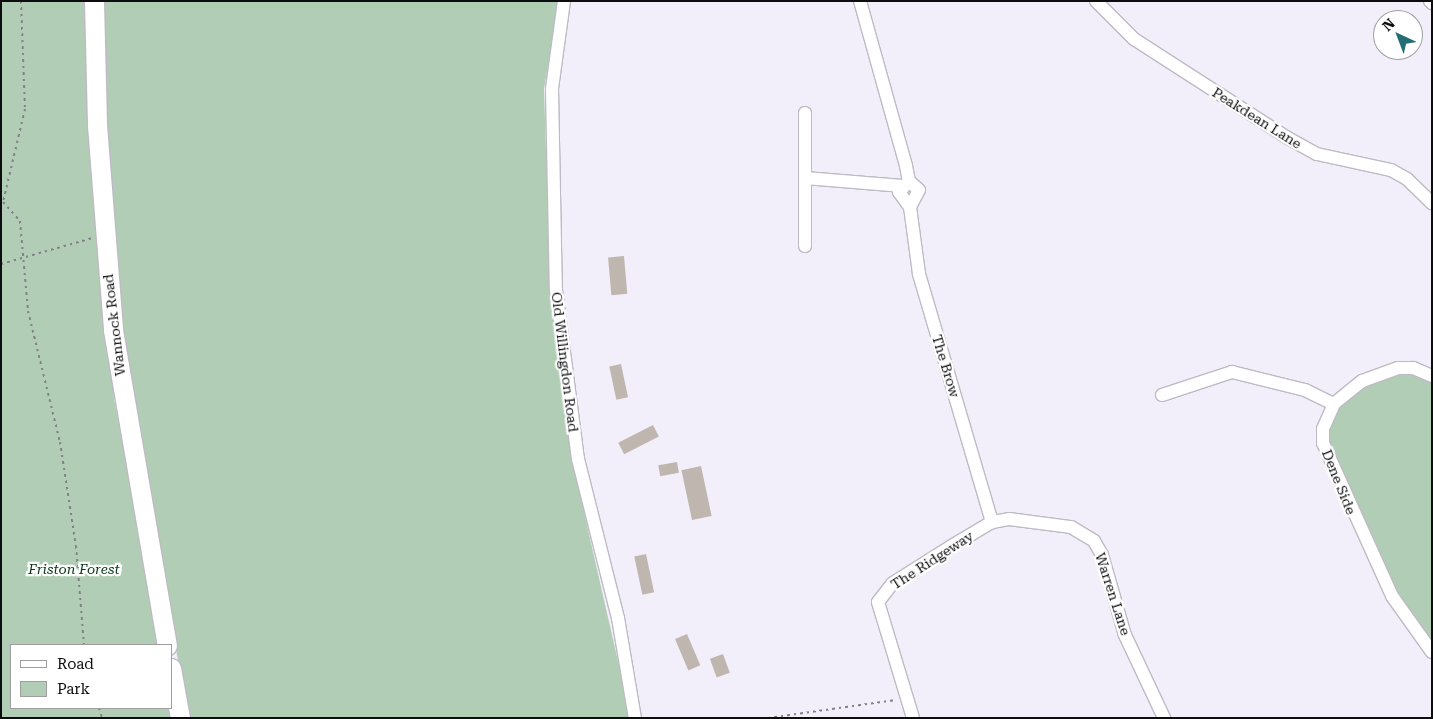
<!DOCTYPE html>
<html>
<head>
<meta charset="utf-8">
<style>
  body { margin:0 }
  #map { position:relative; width:1433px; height:719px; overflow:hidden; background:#f3effa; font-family:"Roboto Serif",serif }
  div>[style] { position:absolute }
  .green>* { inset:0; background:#b2cdb5 }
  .building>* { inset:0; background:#bfb7af; transform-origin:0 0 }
  .path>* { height:2px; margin-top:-1px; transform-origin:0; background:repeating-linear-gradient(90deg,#838188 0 2.5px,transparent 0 6.5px) }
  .roads { filter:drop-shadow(1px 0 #bebac5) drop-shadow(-1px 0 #bebac5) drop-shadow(0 1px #bebac5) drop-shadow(0 -1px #bebac5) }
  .street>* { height:12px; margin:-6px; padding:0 6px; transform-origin:6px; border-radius:6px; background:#fff }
  .secondary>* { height:19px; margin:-9.5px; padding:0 9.5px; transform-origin:9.5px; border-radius:9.5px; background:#fff }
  span { translate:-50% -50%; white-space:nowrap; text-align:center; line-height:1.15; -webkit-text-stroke:4.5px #fff; paint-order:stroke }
  .street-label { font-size:14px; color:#0d0c0f }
  .park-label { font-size:14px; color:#073a15; font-style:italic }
  .frame { position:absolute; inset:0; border:2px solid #0d0c0f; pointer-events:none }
  .legend { position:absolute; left:10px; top:644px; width:162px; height:65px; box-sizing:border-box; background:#fff; border:1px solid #9e9e9f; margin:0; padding:6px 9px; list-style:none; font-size:15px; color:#0d0c0f }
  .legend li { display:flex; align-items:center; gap:10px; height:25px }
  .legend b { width:25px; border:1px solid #9e9e9f }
  .north { position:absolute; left:1373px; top:10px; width:50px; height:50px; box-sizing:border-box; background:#fff; border:1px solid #9e9e9f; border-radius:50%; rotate:317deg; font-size:14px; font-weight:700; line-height:20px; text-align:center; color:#0d0c0f }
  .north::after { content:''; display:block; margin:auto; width:18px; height:22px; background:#236e74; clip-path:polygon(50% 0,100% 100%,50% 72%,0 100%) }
</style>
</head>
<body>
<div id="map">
  <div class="green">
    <i style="clip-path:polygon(1px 1px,84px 1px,114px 399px,163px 645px,11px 645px,11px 708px,171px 708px,176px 718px,1px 718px)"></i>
    <i style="clip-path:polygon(101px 1px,559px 1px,544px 89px,551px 302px,578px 486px,631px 718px,189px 718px,131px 412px,110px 223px)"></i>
    <i style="clip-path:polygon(1412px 372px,1432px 381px,1432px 645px,1402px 604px,1327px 437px,1340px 403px,1373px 379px)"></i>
  </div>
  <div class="building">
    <i style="left:624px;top:256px;width:38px;height:16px;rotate:85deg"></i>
    <i style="left:621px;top:364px;width:34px;height:12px;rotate:78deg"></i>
    <i style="left:653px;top:425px;width:13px;height:39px;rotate:63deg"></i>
    <i style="left:677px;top:462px;width:11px;height:19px;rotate:80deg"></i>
    <i style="left:701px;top:466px;width:51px;height:20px;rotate:78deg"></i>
    <i style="left:646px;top:554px;width:39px;height:12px;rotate:78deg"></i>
    <i style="left:687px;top:634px;width:34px;height:13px;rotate:67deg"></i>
    <i style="left:723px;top:654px;width:20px;height:14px;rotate:70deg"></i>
  </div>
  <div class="path">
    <i style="left:21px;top:1px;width:108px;rotate:87.9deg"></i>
    <i style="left:25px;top:109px;width:96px;rotate:103.3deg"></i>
    <i style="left:3px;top:202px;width:25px;rotate:48deg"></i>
    <i style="left:20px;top:221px;width:90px;rotate:84.9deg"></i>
    <i style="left:28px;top:311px;width:135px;rotate:76.3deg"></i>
    <i style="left:60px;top:442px;width:105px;rotate:81.3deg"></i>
    <i style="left:76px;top:546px;width:99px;rotate:85.4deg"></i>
    <i style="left:1px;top:264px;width:95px;rotate:-15.9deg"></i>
    <i style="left:99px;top:708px;width:10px;rotate:73deg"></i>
    <i style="left:768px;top:718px;width:129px;rotate:-8deg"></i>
  </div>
  <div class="roads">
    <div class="street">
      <i style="left:564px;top:1px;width:89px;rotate:97.8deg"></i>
      <i style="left:552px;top:89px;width:201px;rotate:88.9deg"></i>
      <i style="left:556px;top:290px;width:170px;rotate:82.6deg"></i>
      <i style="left:578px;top:459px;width:164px;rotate:75.9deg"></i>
      <i style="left:618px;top:618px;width:101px;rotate:80.4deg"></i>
      <i style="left:860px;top:1px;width:171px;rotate:74.4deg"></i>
      <i style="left:906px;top:166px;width:15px;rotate:79deg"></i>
      <i style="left:909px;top:181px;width:15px;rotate:132deg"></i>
      <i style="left:899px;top:192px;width:19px;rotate:54deg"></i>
      <i style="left:910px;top:207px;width:68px;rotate:82.3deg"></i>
      <i style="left:919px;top:274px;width:259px;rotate:73.6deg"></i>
      <i style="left:1096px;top:1px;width:54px;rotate:45deg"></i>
      <i style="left:1134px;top:39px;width:181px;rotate:32.8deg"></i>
      <i style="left:1286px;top:137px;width:35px;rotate:29deg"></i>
      <i style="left:1317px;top:154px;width:76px;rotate:12.2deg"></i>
      <i style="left:1391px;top:170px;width:18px;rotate:29deg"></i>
      <i style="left:1407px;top:179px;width:35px;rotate:44deg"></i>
      <i style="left:1430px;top:1px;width:3px;rotate:45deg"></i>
      <i style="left:805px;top:178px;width:98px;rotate:4.7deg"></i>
      <i style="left:909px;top:181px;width:13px;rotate:42deg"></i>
      <i style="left:919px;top:190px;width:19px;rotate:118deg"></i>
      <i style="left:805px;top:246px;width:133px;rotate:-90deg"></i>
      <i style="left:1432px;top:376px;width:21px;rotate:-157deg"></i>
      <i style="left:1413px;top:368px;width:15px;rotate:180deg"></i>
      <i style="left:1398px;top:368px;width:38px;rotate:160deg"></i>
      <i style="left:1362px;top:381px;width:36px;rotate:141deg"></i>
      <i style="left:1334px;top:404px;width:27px;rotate:114deg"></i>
      <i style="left:1323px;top:429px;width:14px;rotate:90deg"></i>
      <i style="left:1323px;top:443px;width:168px;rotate:65.7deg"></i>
      <i style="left:1392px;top:596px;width:69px;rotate:54.5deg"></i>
      <i style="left:1162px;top:395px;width:74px;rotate:-18.2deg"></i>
      <i style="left:1232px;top:372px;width:75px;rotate:13.9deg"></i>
      <i style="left:1305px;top:390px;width:32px;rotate:26deg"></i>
      <i style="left:913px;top:718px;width:121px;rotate:-106.8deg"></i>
      <i style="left:878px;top:602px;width:24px;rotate:-52deg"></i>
      <i style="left:893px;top:583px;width:67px;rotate:-32.3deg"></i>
      <i style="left:950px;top:547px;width:49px;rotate:-30.8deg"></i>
      <i style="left:992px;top:522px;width:17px;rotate:-10deg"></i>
      <i style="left:1009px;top:519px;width:63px;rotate:7.4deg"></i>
      <i style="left:1071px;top:527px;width:27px;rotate:31deg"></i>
      <i style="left:1094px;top:541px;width:16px;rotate:60deg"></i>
      <i style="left:1102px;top:555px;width:83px;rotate:74deg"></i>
      <i style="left:1125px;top:635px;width:92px;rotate:64.8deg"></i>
    </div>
    <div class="secondary">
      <i style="left:94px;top:1px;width:124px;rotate:88.6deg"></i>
      <i style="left:97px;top:125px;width:206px;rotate:85.5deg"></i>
      <i style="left:113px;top:330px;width:320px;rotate:80.3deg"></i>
      <i style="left:171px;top:668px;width:51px;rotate:79.8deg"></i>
    </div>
  </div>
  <div class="street-label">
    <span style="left:1257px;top:118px;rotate:32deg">Peakdean Lane</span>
    <span style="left:114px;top:325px;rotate:-97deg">Wannock Road</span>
    <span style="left:565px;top:362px;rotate:83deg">Old Willingdon Road</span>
    <span style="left:946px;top:366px;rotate:73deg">The Brow</span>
    <span style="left:1339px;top:482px;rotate:68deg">Dene Side</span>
    <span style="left:932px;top:560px;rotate:-33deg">The Ridgeway</span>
    <span style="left:1113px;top:594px;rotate:72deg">Warren Lane</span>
  </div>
  <div class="park-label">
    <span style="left:74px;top:569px">Friston Forest</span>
  </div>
  <div class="frame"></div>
  <ul class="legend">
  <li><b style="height:6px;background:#fff"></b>Road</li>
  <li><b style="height:14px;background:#b2cdb5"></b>Park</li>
  </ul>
  <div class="north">N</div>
</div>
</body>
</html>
